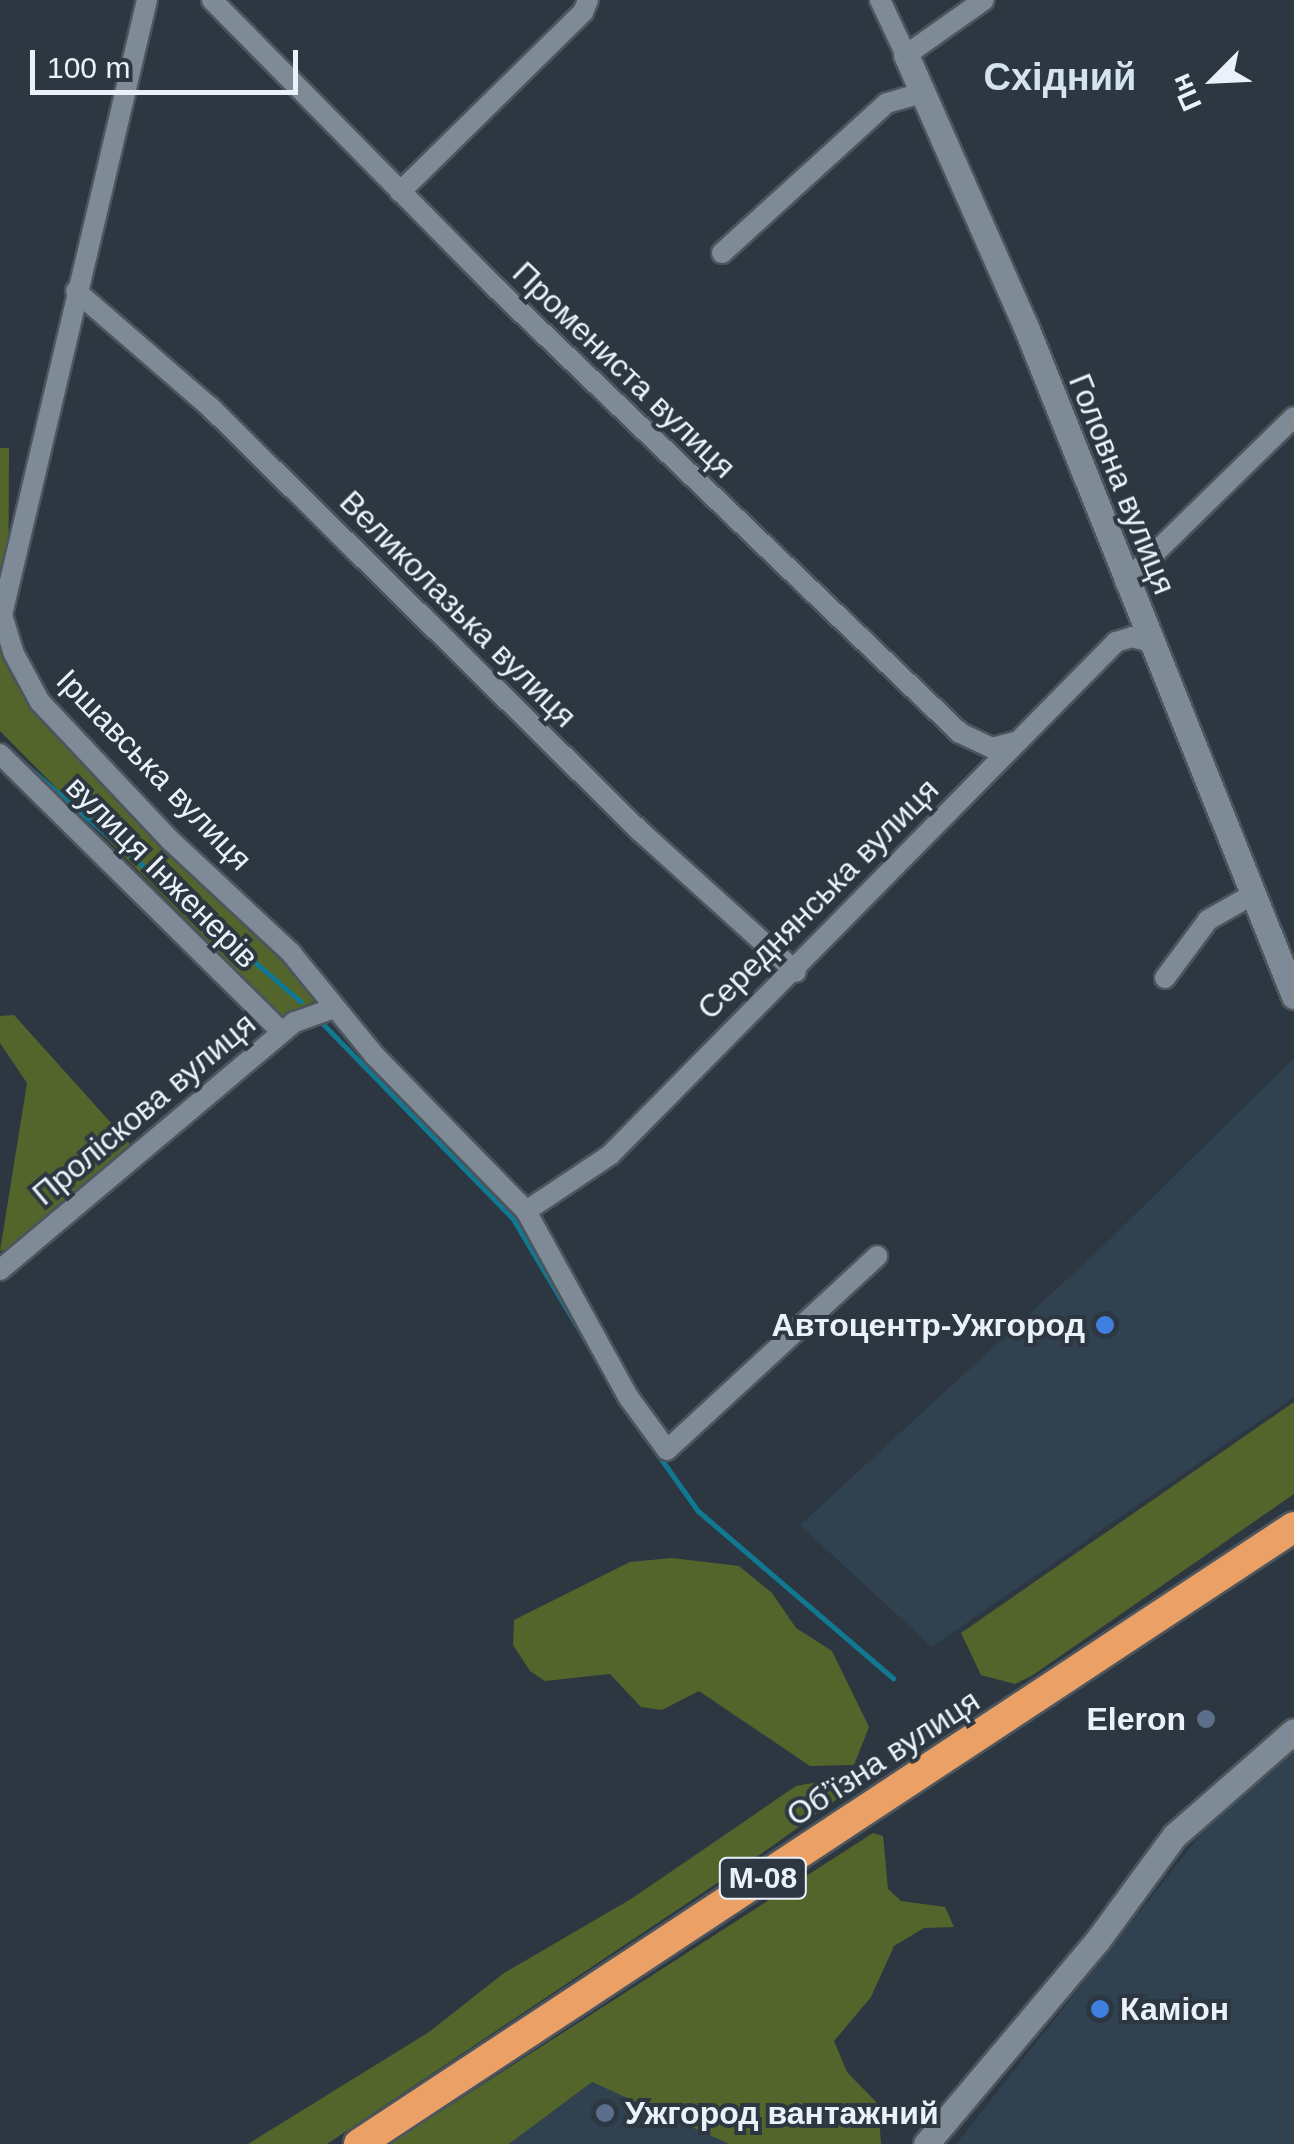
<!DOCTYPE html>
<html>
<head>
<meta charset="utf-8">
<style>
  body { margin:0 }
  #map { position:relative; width:1294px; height:2144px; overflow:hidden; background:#2c3741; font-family:Helvetica,sans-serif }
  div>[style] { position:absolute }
  .built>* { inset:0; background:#304150 }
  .green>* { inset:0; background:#53652b }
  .stream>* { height:5px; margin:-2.5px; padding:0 2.5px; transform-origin:2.5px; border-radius:2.5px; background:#117891 }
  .roads { filter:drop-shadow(2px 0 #4c555d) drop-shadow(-2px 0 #4c555d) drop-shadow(0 2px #4c555d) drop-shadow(0 -2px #4c555d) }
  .street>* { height:20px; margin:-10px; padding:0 10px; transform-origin:10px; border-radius:10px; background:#7e8a96 }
  .secondary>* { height:25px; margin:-12.5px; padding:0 12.5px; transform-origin:12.5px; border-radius:12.5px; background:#7e8a96 }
  .highway>* { height:30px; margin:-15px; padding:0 15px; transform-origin:15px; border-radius:15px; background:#eba165 }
  .dots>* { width:28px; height:28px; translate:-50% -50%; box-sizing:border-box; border:5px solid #2c3741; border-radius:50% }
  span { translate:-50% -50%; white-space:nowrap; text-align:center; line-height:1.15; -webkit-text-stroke:8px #2c3741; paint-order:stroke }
  .shield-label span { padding:2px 8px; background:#2c3741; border:2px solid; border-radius:8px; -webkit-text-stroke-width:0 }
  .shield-label { font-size:30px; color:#eaf1f8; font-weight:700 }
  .street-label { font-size:32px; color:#eaf1f8 }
  .poi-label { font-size:32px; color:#eaf1f8; font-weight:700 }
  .right { translate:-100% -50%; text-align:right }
  .left { translate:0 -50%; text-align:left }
  .quarter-label { font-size:38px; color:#d5e3f0; font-weight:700 }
  .north { position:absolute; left:1164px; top:30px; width:100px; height:100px; -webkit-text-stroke:8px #2c3741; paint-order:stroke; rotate:246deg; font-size:28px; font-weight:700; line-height:40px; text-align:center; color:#eaf1f8 }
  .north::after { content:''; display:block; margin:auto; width:35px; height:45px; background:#eaf1f8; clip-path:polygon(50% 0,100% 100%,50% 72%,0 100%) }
  .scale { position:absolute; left:30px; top:50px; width:268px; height:45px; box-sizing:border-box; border:5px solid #eaf1f8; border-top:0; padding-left:12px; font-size:30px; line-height:35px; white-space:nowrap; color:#eaf1f8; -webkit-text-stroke:8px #2c3741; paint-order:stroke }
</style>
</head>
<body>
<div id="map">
  <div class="built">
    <i style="clip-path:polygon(1294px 1058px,1294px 1397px,932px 1647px,800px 1525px,1101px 1248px)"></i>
    <i style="clip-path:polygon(1294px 1743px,1294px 2144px,956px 2144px,1208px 1825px)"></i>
    <i style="clip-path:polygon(592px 2082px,729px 2144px,509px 2144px)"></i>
  </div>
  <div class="green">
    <i style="clip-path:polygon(0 448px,9px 448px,8px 670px,56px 734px,319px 999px,282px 1016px,0 731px)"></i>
    <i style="clip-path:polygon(14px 1015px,130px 1144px,13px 1247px,0 1251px,27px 1083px,0 1043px,0 1016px)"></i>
    <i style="clip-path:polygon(1294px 1402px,1294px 1494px,1033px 1675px,1015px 1684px,981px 1675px,961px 1633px)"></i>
    <i style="clip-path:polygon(672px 1558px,739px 1566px,772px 1593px,796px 1628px,832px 1651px,869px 1727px,854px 1765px,810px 1766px,699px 1691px,662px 1710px,641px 1707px,610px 1674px,545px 1681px,530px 1671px,513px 1645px,514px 1620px,630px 1562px)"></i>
    <i style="clip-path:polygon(856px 1775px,854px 1787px,771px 1847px,327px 2144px,248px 2144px,429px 2032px,504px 1973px,631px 1899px,796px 1786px)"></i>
    <i style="clip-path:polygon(873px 1833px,883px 1836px,888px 1889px,901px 1901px,945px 1907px,954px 1927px,924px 1928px,894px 1946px,871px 1997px,834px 2041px,847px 2072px,878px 2104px,881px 2144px,729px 2144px,592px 2082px,509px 2144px,390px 2144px)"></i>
  </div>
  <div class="stream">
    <i style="left:21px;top:761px;width:369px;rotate:40.7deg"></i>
    <i style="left:321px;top:1022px;width:275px;rotate:45.7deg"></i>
    <i style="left:513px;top:1219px;width:156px;rotate:59.2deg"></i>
    <i style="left:629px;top:1414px;width:119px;rotate:54.6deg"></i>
    <i style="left:698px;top:1511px;width:257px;rotate:40.6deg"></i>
  </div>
  <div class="roads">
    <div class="street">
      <i style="left:147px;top:0;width:632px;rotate:103.27deg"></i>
      <i style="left:2px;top:615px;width:39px;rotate:73deg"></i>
      <i style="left:13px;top:652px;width:57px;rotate:61.6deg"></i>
      <i style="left:40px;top:702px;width:190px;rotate:46.7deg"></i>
      <i style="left:170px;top:840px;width:166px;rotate:43deg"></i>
      <i style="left:291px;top:953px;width:133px;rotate:50.8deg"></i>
      <i style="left:375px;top:1056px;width:216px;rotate:45.7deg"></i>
      <i style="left:526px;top:1211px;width:213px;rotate:61.2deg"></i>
      <i style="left:629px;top:1398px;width:64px;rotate:53.8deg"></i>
      <i style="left:667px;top:1450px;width:286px;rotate:-42.7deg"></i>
      <i style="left:212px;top:0;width:404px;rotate:45.4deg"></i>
      <i style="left:496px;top:288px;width:643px;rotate:43.8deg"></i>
      <i style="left:960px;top:733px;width:35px;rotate:25deg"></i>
      <i style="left:992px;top:748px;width:24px;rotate:-15deg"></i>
      <i style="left:880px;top:0;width:61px;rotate:64.7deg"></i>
      <i style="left:906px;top:55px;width:95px;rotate:-35.2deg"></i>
      <i style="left:400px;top:192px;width:257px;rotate:-44.5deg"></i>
      <i style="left:583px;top:12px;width:13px;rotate:-67deg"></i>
      <i style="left:722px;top:253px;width:223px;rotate:-42.3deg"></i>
      <i style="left:887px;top:103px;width:36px;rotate:-16deg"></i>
      <i style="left:76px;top:291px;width:177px;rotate:40.9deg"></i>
      <i style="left:210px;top:407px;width:604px;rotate:44.6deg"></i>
      <i style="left:640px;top:831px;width:210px;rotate:42.1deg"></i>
      <i style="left:1125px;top:582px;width:236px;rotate:-44.3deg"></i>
      <i style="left:0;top:754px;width:396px;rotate:44.6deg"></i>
      <i style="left:1165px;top:978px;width:72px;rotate:-53.4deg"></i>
      <i style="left:1208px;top:920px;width:51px;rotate:-29.6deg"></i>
      <i style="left:526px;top:1211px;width:101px;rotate:-33.7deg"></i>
      <i style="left:610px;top:1155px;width:721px;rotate:-45.39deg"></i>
      <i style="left:1116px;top:642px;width:17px;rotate:-17deg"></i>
      <i style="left:1132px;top:637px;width:20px;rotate:15deg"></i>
      <i style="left:0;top:1270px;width:385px;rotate:-40.1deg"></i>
      <i style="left:295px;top:1022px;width:41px;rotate:-19.7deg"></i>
    </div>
    <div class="secondary">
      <i style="left:906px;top:55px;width:297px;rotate:66.2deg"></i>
      <i style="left:1026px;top:327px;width:721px;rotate:68.17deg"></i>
      <i style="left:926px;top:2144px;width:265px;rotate:-49.9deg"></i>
      <i style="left:1097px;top:1941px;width:130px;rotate:-53.7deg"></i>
      <i style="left:1174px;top:1836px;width:159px;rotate:-41.2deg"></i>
    </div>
    <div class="highway">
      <i style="left:359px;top:2144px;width:1120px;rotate:-33.42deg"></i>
    </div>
  </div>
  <div class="dots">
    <i style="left:1105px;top:1325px;background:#3f7fe0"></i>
    <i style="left:1206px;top:1719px;background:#5c6f8a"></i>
    <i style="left:1100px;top:2009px;background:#3f7fe0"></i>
    <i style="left:605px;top:2113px;background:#5c6f8a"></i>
  </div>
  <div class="shield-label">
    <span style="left:763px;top:1878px">М-08</span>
  </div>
  <div class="street-label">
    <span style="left:624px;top:370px;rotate:44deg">Промениста вулиця</span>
    <span style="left:1122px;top:484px;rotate:68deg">Головна вулиця</span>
    <span style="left:458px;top:609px;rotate:45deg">Великолазька вулиця</span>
    <span style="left:154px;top:770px;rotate:46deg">Іршавська вулиця</span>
    <span style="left:162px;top:872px;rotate:45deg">вулиця Інженерів</span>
    <span style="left:818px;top:899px;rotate:-45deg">Середнянська вулиця</span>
    <span style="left:144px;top:1109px;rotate:-40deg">Проліскова вулиця</span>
    <span style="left:883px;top:1758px;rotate:-33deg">Обʼїзна вулиця</span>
  </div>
  <div class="poi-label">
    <span class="right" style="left:1085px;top:1325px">Автоцентр-Ужгород</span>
    <span class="right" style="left:1186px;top:1719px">Eleron</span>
    <span class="left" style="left:1120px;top:2009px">Каміон</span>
    <span class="left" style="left:625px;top:2113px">Ужгород вантажний</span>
  </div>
  <div class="quarter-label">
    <span style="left:1060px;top:78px">Східний</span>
  </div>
  <div class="north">Пн</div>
  <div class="scale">100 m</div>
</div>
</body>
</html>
